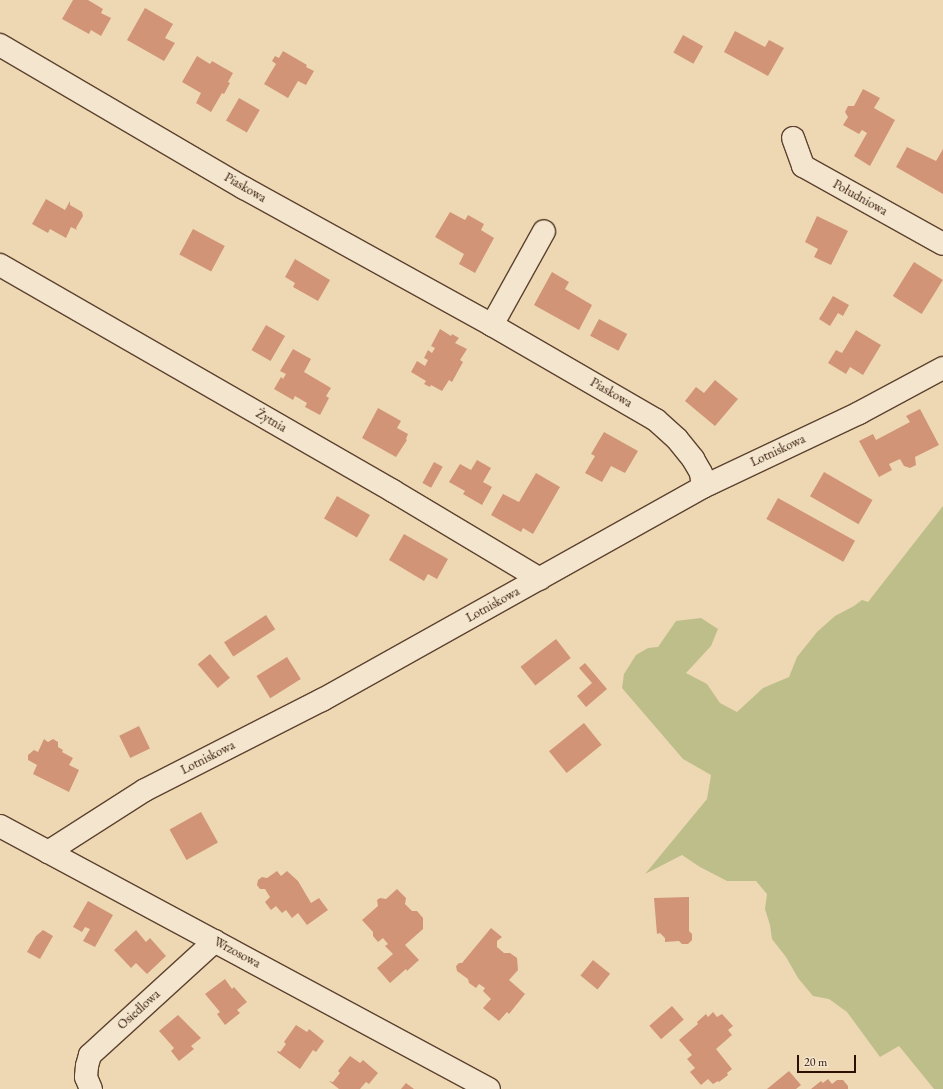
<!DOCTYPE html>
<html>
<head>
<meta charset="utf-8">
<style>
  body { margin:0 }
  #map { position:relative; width:943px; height:1089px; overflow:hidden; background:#eed8b4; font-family:"EB Garamond",serif }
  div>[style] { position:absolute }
  .green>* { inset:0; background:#bdbe8a }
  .building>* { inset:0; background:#d19477; transform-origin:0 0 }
  .roads { filter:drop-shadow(1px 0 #5d422f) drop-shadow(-1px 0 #5d422f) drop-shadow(0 1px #5d422f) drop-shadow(0 -1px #5d422f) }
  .minor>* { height:22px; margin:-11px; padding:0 11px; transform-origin:11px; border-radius:11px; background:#f4e6ce }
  span { translate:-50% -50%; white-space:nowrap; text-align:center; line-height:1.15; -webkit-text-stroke:3.5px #f4e6ce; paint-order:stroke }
  .street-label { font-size:13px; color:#2d1003 }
  .scale { position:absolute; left:797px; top:1055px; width:59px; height:18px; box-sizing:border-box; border:2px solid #2d1003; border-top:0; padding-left:5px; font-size:12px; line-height:14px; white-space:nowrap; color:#2d1003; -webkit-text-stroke:3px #f4e6ce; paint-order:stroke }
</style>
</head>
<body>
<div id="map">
  <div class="green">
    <i style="clip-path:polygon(943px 506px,943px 1089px,934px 1089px,899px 1046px,880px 1057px,847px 1012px,829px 999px,813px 996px,798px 978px,786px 957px,772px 939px,770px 925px,765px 909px,767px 894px,756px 881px,727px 881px,700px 867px,682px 855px,645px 874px,707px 799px,711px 775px,683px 759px,622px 688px,624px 674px,636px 655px,648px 648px,658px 647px,676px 621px,701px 618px,718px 629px,711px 646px,686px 673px,707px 684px,720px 703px,737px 712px,763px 688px,789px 677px,797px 657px,817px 632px,835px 616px,854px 606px,862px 600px,868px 602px)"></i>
  </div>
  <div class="building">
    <i style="clip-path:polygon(73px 0,88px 0,103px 9px,101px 13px,111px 18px,101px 36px,91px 30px,89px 34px,62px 19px)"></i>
    <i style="clip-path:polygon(145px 8px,173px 24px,165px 38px,175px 43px,164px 61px,127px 40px)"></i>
    <i style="clip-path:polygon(735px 31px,765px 47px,769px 40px,784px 48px,768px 76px,724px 52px)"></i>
    <i style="left:683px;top:35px;width:23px;height:20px;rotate:29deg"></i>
    <i style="clip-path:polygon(283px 51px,307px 65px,306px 67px,314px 71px,306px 85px,298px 81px,288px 98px,264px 84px,276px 64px,272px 61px,275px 56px,279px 58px)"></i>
    <i style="clip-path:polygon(197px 56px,210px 64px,212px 61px,233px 73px,228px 82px,230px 83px,224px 94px,222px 93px,211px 112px,196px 103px,201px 93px,182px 82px)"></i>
    <i style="clip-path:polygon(863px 89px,880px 98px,874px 108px,895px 120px,870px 166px,854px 156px,867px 133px,862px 130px,859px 134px,843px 125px,848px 117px,845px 112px,848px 106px,854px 106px)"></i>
    <i style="left:239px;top:98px;width:24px;height:26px;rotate:30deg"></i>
    <i style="clip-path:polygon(907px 147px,936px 161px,943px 149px,943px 194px,896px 167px)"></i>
    <i style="clip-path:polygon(46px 199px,65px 210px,70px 201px,70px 205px,82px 212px,83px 216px,76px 228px,77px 230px,71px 227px,66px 238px,50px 229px,48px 233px,32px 224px)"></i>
    <i style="clip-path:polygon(450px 212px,465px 220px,468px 215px,484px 224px,481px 230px,494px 238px,475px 273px,459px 264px,464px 254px,435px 237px)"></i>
    <i style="clip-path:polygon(817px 216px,848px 231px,831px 265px,814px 257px,818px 249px,805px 242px)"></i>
    <i style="left:193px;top:229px;width:36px;height:29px;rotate:28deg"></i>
    <i style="clip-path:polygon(295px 259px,330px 280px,318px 301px,293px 287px,295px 283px,285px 277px)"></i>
    <i style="left:914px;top:262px;width:34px;height:40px;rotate:32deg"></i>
    <i style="clip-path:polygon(552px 272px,569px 282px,565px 289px,592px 305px,579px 330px,534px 305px)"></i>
    <i style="clip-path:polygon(833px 296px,849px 305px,843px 316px,838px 313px,830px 326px,819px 319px)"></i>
    <i style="left:599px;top:319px;width:32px;height:19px;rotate:28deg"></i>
    <i style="left:266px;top:325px;width:22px;height:29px;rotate:30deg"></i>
    <i style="clip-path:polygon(440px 329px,451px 336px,452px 334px,459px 338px,455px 343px,467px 349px,460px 360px,463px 362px,452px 382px,449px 380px,442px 391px,431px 385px,430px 387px,424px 384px,426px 381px,411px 372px,417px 361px,425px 366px,428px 360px,424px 358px,428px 350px,432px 353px,435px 348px,431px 346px)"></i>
    <i style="clip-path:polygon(856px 330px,881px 345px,863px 375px,850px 367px,846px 374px,828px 363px,836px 350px,842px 353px)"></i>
    <i style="clip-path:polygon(293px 349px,311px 359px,304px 372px,331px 388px,326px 396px,329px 398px,320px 415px,305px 407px,307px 403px,295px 396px,293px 400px,274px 389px,281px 377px,283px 379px,286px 374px,280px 371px)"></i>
    <i style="clip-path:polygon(715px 380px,738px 399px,715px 426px,685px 401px,696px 387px,704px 393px)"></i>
    <i style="clip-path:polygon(378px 408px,401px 421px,397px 428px,408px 434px,406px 439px,407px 440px,396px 457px,362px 438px)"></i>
    <i style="clip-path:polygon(920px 409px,939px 445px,915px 457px,916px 465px,910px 468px,904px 466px,900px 459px,889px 464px,892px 470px,879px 477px,859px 441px,873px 434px,876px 440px,910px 422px,906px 416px)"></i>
    <i style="clip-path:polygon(604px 432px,638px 451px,625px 473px,611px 466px,602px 482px,585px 473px,595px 456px,591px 454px)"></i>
    <i style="clip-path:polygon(477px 460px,491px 468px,483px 482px,492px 487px,482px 505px,463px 494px,465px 491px,449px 482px,460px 464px,471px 470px)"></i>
    <i style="left:434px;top:462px;width:10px;height:24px;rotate:29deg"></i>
    <i style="left:824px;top:472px;width:56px;height:28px;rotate:30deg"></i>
    <i style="clip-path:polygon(536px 473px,560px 487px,533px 534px,523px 528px,521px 532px,491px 515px,503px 494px,519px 502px)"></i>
    <i style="left:337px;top:496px;width:38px;height:26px;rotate:30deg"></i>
    <i style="left:778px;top:498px;width:88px;height:24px;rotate:29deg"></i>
    <i style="clip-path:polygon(404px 534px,448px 559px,437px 579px,428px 574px,424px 581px,389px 560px)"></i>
    <i style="left:266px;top:615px;width:17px;height:50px;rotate:57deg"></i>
    <i style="left:556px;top:639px;width:24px;height:45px;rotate:52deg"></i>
    <i style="left:210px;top:654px;width:31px;height:16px;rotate:50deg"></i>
    <i style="left:287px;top:657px;width:26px;height:36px;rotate:58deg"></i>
    <i style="clip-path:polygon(585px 663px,607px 689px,586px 707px,577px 696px,592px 683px,579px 668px)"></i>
    <i style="left:584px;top:723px;width:28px;height:45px;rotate:51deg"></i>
    <i style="left:139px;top:726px;width:25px;height:22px;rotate:64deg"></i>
    <i style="clip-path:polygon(44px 739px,48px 742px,53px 739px,58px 742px,58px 747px,63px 750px,62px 752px,73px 758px,69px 765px,79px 770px,69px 792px,33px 774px,37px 765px,28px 760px,28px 755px,34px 750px,38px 752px)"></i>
    <i style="left:201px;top:812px;width:35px;height:36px;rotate:61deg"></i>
    <i style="clip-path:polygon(277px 871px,281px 876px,287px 871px,298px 881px,311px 903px,319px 898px,328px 910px,307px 925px,298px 913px,292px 918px,286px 910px,282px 913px,276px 906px,271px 910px,265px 902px,270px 897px,265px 889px,260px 889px,257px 885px,258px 880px,262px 877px,267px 878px)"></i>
    <i style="clip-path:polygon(397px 889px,406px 898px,405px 904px,412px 911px,417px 911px,423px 918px,423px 929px,405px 945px,419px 960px,407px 971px,406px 969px,390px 983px,377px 968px,393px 954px,385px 946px,388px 944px,383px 938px,378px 942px,373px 936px,373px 932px,362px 920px,378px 906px,377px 900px,380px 898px,386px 899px)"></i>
    <i style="clip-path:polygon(689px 897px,689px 931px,692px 934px,692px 940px,688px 944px,682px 944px,679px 941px,665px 942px,665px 938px,660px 933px,657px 934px,654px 898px)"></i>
    <i style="clip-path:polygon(88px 901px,113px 915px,95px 947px,83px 941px,90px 929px,85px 927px,82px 932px,73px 927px)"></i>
    <i style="clip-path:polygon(491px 928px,502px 937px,497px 941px,497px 947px,504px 953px,510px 953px,517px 958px,518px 970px,509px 980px,525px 994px,509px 1014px,507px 1012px,499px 1021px,483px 1008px,491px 999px,483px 991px,485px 988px,479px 984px,476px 988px,469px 983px,468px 979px,457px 971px,456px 966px,459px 963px,462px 963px)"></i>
    <i style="clip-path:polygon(43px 930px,53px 936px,40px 959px,27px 952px,36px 936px)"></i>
    <i style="clip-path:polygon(136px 930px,146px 942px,150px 938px,166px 956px,147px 974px,136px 963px,131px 968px,114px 950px)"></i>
    <i style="left:593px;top:960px;width:22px;height:20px;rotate:39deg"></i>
    <i style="clip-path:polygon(225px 979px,232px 989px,234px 987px,247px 1002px,237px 1010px,240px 1013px,225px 1025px,217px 1014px,220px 1012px,205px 994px)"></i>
    <i style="left:672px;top:1006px;width:18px;height:30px;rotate:49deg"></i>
    <i style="clip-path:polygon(713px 1012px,717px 1017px,722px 1014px,733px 1026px,728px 1030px,732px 1035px,716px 1049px,732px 1069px,727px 1073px,728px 1075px,719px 1082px,718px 1081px,713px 1084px,708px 1079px,701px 1085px,690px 1072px,695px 1068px,687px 1059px,692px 1055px,679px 1040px,698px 1024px,697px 1022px,706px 1014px,708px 1017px)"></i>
    <i style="clip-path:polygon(178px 1015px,201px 1038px,191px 1046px,194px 1049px,179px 1061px,171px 1051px,174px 1048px,159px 1031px)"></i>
    <i style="clip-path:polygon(296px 1025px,307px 1032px,309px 1029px,324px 1041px,316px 1052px,313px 1050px,300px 1069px,277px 1052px,278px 1051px,280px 1052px,286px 1044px,284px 1042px)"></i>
    <i style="clip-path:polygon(350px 1056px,360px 1063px,363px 1060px,378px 1073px,369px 1084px,366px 1082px,360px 1089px,339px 1089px,329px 1081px,333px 1082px,340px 1073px,338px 1071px)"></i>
    <i style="clip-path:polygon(789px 1071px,801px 1085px,796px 1089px,767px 1089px)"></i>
    <i style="clip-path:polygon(828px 1079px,832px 1084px,837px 1080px,843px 1080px,848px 1086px,848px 1089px,811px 1089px,821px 1081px,823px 1083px)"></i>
    <i style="clip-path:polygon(406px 1083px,414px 1089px,401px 1089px)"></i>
  </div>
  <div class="roads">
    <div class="minor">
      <i style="left:0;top:45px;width:283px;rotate:30.4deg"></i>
      <i style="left:244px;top:188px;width:283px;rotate:28.9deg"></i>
      <i style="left:492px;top:325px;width:190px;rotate:30.1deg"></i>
      <i style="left:656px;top:420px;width:28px;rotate:42deg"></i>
      <i style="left:677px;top:439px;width:26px;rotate:51deg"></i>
      <i style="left:693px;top:459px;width:16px;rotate:60deg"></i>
      <i style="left:701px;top:473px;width:14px;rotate:82deg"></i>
      <i style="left:793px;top:138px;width:30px;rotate:70deg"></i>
      <i style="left:803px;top:166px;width:160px;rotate:29.1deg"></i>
      <i style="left:0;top:265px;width:453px;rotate:29.9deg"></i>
      <i style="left:393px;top:491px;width:171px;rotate:30.9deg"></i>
      <i style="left:492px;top:325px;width:107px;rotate:-61deg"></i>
      <i style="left:0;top:826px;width:555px;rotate:28.27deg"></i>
      <i style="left:48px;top:852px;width:115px;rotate:-32.6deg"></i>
      <i style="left:145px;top:790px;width:199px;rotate:-27deg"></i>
      <i style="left:322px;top:700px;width:443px;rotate:-29.2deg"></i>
      <i style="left:709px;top:484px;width:166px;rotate:-25.3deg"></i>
      <i style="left:859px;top:413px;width:95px;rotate:-28.2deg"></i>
      <i style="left:91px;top:1089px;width:13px;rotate:-113deg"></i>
      <i style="left:86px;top:1077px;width:11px;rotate:-85deg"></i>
      <i style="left:87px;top:1066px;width:11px;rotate:-75deg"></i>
      <i style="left:90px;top:1055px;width:169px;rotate:-42.4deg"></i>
    </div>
  </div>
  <div class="street-label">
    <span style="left:245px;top:188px;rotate:30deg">Piaskowa</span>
    <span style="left:860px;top:198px;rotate:29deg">Południowa</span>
    <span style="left:611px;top:393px;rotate:30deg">Piaskowa</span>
    <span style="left:271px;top:421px;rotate:30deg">Żytnia</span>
    <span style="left:778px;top:451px;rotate:-25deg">Lotniskowa</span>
    <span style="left:493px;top:605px;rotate:-29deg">Lotniskowa</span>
    <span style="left:208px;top:758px;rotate:-27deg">Lotniskowa</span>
    <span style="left:237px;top:953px;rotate:28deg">Wrzosowa</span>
    <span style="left:139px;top:1010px;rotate:-42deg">Osiedlowa</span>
  </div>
  <div class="scale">20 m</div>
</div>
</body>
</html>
